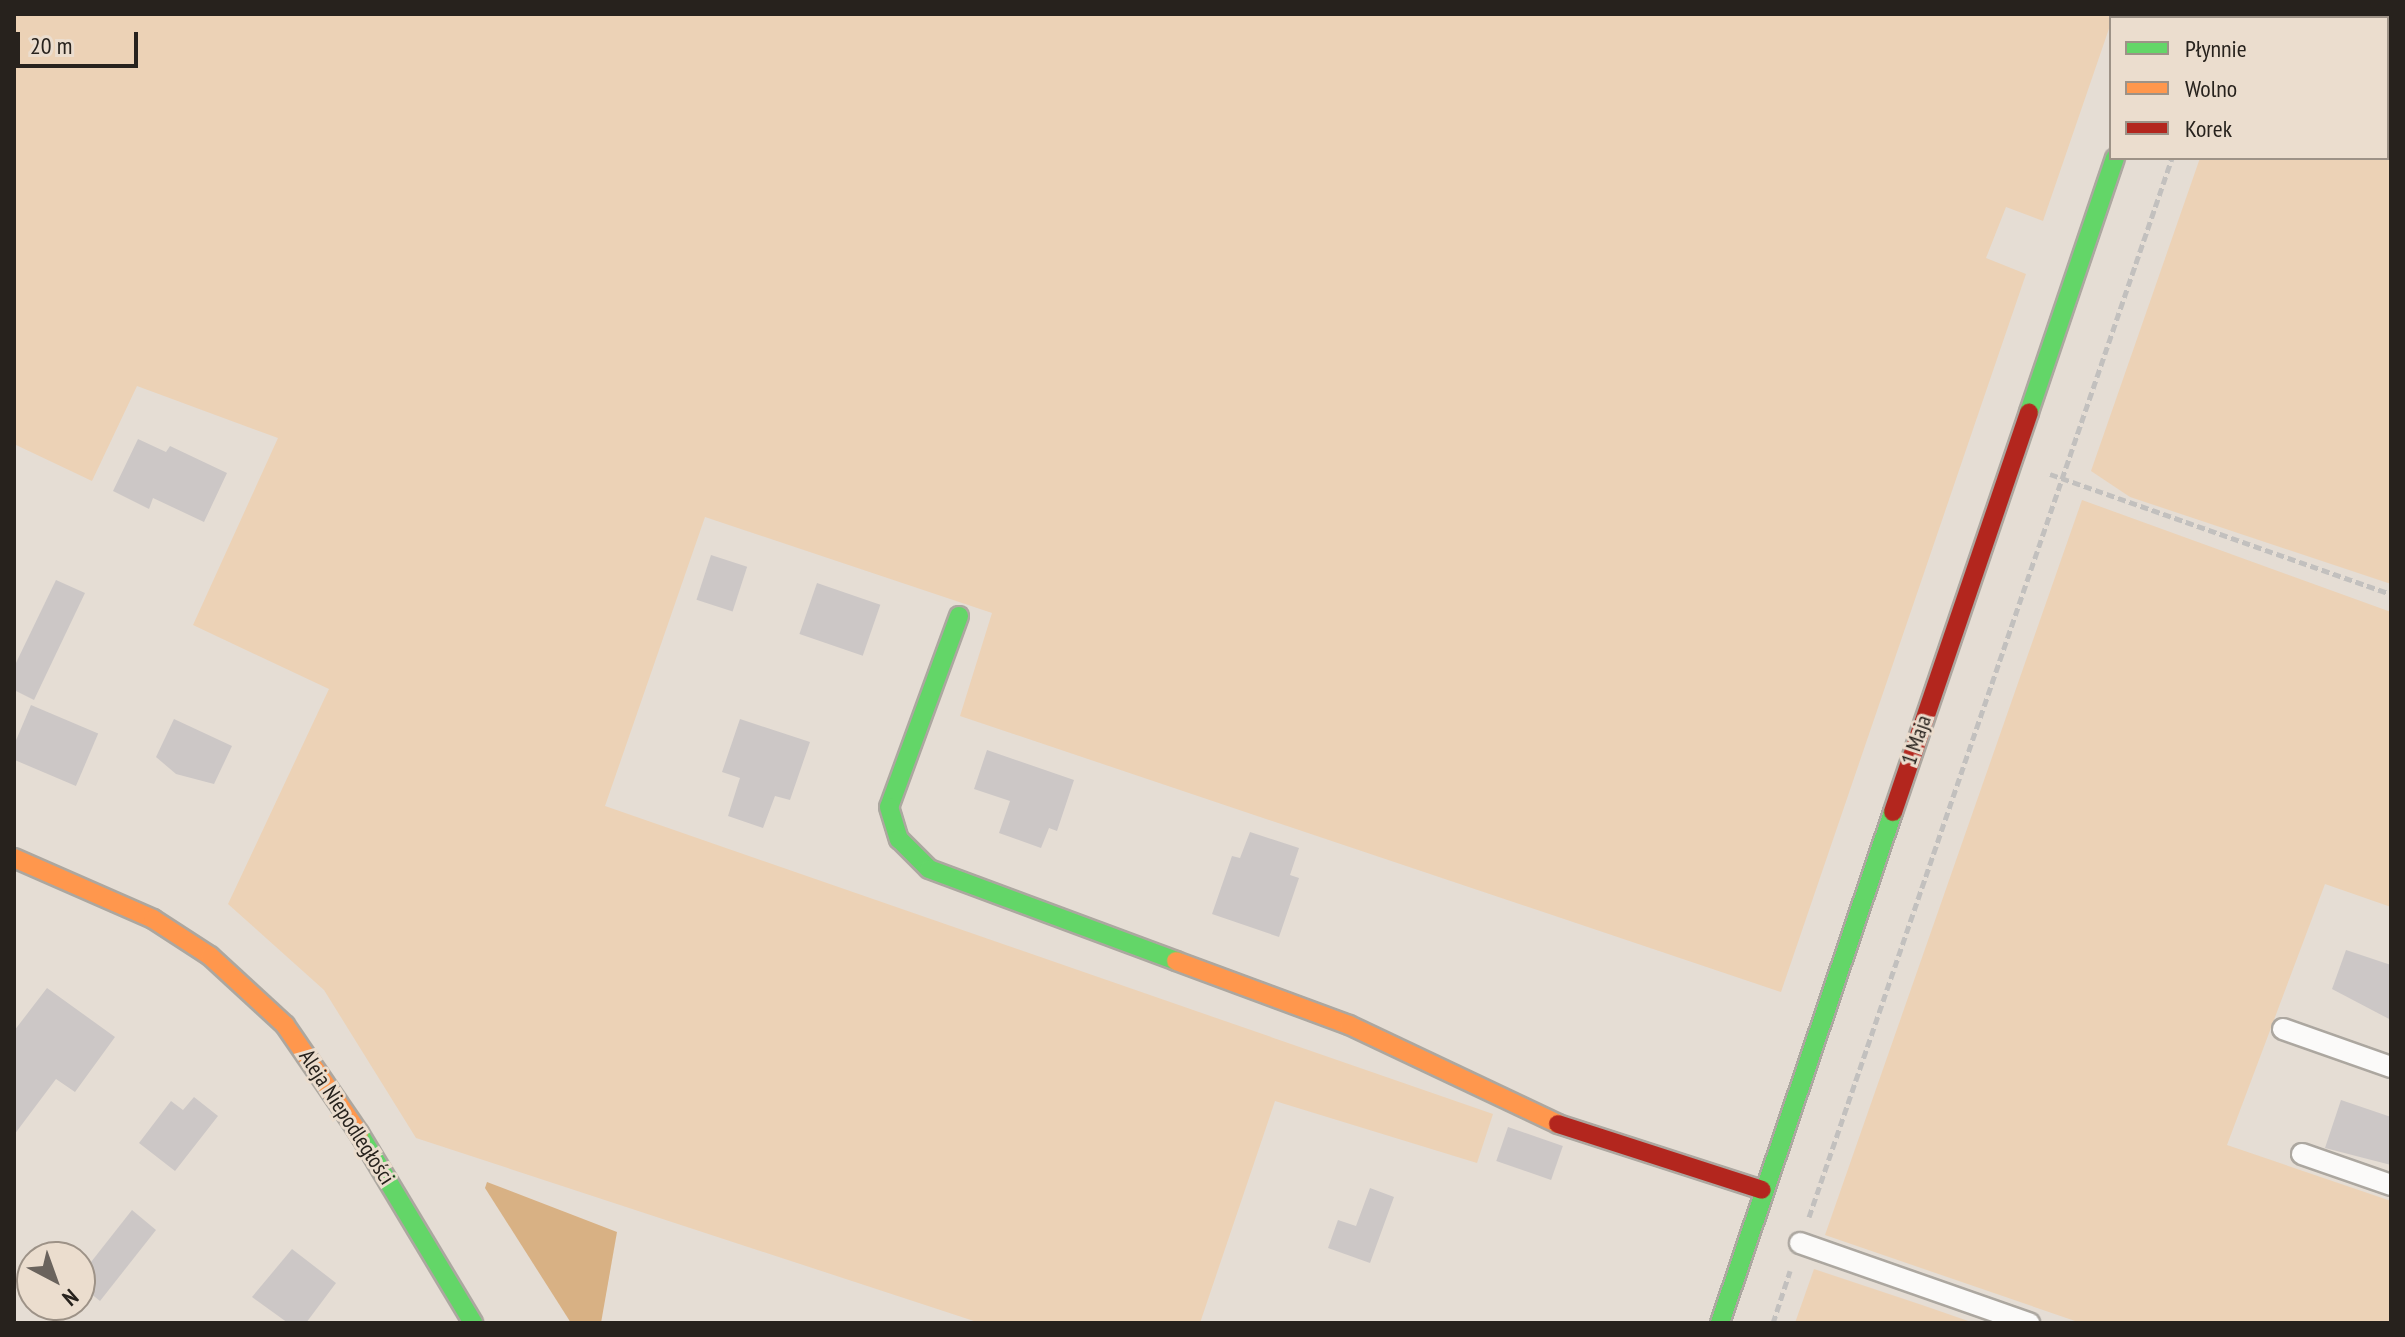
<!DOCTYPE html>
<html>
<head>
<meta charset="utf-8">
<style>
  body { margin:0 }
  #map { position:relative; width:2405px; height:1337px; overflow:hidden; background:#e5ddd4; font-family:"PT Sans Narrow",sans-serif }
  div>[style] { position:absolute }
  .green>* { inset:0; background:#ecd2b6 }
  .water>* { inset:0; background:#d8b184 }
  .building>* { inset:0; background:#ccc7c6; transform-origin:0 0 }
  .path>* { height:5px; margin-top:-2.5px; transform-origin:0; background:repeating-linear-gradient(90deg,#c2c0be 0 8px,transparent 0 12px) }
  .roads { filter:drop-shadow(2px 0 #aca7a0) drop-shadow(-2px 0 #aca7a0) drop-shadow(0 2px #aca7a0) drop-shadow(0 -2px #aca7a0) }
  .lane>* { height:20px; margin:-10px; padding:0 10px; transform-origin:10px; border-radius:10px; background:#fbfaf9 }
  .street>* { height:42px; margin:-21px; padding:0 21px; transform-origin:21px; border-radius:21px; background:#fbfaf9 }
  .fast>* { height:18px; margin:-9px; padding:0 9px; transform-origin:9px; border-radius:9px; background:#63d668 }
  .slow>* { height:18px; margin:-9px; padding:0 9px; transform-origin:9px; border-radius:9px; background:#ff974d }
  .jam>* { height:18px; margin:-9px; padding:0 9px; transform-origin:9px; border-radius:9px; background:#b3261e }
  span { translate:-50% -50%; white-space:nowrap; text-align:center; line-height:1.15; -webkit-text-stroke:6px #ebddce; paint-order:stroke }
  .street-label { font-size:22px; color:#27221d }
  .frame { position:absolute; inset:0; border:16px solid #27221d; pointer-events:none }
  .legend { position:absolute; left:2109px; top:16px; width:280px; height:144px; box-sizing:border-box; background:#ebddce; border:2px solid #9d9287; margin:0; padding:10px 14px; list-style:none; font-size:24px; color:#27221d }
  .legend li { display:flex; align-items:center; gap:16px; height:40px }
  .legend b { width:40px; border:2px solid #9d9287 }
  .north { position:absolute; left:16px; top:1241px; width:80px; height:80px; box-sizing:border-box; background:#ebddce; border:2px solid #9d9287; border-radius:50%; rotate:139deg; font-size:22px; font-weight:700; line-height:32px; text-align:center; color:#27221d }
  .north::after { content:''; display:block; margin:auto; width:28px; height:36px; background:#6a635d; clip-path:polygon(50% 0,100% 100%,50% 72%,0 100%) }
  .scale { position:absolute; left:16px; top:32px; width:122px; height:36px; box-sizing:border-box; border:4px solid #27221d; border-top:0; padding-left:10px; font-size:24px; line-height:28px; white-space:nowrap; color:#27221d; -webkit-text-stroke:6px #ebddce; paint-order:stroke }
</style>
</head>
<body>
<div id="map">
  <div class="green">
    <i style="clip-path:polygon(14px 14px,2114px 14px,2043px 221px,2006px 207px,1986px 258px,2026px 274px,1781px 992px,960px 716px,992px 613px,705px 517px,605px 806px,1493px 1114px,1477px 1163px,1275px 1101px,1200px 1323px,980px 1323px,416px 1138px,324px 990px,228px 904px,329px 689px,193px 625px,278px 438px,137px 386px,92px 481px,14px 444px)"></i>
    <i style="clip-path:polygon(2387px 84px,2391px 86px,2391px 584px,2130px 497px,2091px 471px,2200px 158px,2387px 158px)"></i>
    <i style="clip-path:polygon(2082px 500px,2391px 612px,2391px 907px,2325px 884px,2227px 1145px,2391px 1201px,2391px 1323px,2081px 1323px,1825px 1235px)"></i>
    <i style="clip-path:polygon(1814px 1269px,1922px 1305px,1974px 1323px,1795px 1323px)"></i>
  </div>
  <div class="water">
    <i style="clip-path:polygon(487px 1182px,617px 1232px,601px 1323px,571px 1323px,485px 1188px)"></i>
  </div>
  <div class="building">
    <i style="clip-path:polygon(138px 439px,166px 452px,170px 446px,227px 473px,204px 522px,153px 498px,149px 509px,113px 491px)"></i>
    <i style="left:711px;top:555px;width:38px;height:47px;rotate:18deg"></i>
    <i style="clip-path:polygon(56px 580px,85px 593px,34px 700px,14px 690px,14px 667px)"></i>
    <i style="left:817px;top:583px;width:67px;height:54px;rotate:19deg"></i>
    <i style="left:31px;top:705px;width:73px;height:57px;rotate:23deg"></i>
    <i style="clip-path:polygon(174px 719px,232px 746px,214px 784px,176px 774px,156px 757px)"></i>
    <i style="clip-path:polygon(740px 719px,810px 742px,790px 800px,775px 796px,763px 828px,728px 816px,740px 778px,722px 772px)"></i>
    <i style="clip-path:polygon(987px 750px,1074px 780px,1057px 831px,1049px 828px,1041px 848px,999px 833px,1010px 801px,974px 789px)"></i>
    <i style="clip-path:polygon(1250px 832px,1299px 848px,1290px 875px,1299px 878px,1279px 937px,1212px 914px,1232px 856px,1240px 858px)"></i>
    <i style="clip-path:polygon(2346px 950px,2391px 965px,2391px 1020px,2332px 989px)"></i>
    <i style="clip-path:polygon(47px 988px,115px 1037px,75px 1092px,56px 1079px,14px 1135px,14px 1031px)"></i>
    <i style="clip-path:polygon(194px 1097px,218px 1116px,175px 1171px,139px 1143px,171px 1101px,183px 1110px)"></i>
    <i style="clip-path:polygon(2341px 1100px,2391px 1117px,2391px 1165px,2325px 1148px)"></i>
    <i style="left:1508px;top:1127px;width:58px;height:36px;rotate:19deg"></i>
    <i style="clip-path:polygon(1370px 1188px,1394px 1197px,1370px 1263px,1328px 1248px,1338px 1220px,1356px 1226px)"></i>
    <i style="clip-path:polygon(132px 1210px,156px 1230px,100px 1301px,80px 1285px,80px 1276px)"></i>
    <i style="clip-path:polygon(292px 1249px,336px 1283px,306px 1323px,288px 1323px,252px 1297px)"></i>
  </div>
  <div class="path">
    <i style="left:2243px;top:18px;width:4px;rotate:-63deg"></i>
    <i style="left:2387px;top:71px;width:4px;rotate:14deg"></i>
    <i style="left:2050px;top:474px;width:361px;rotate:19.4deg"></i>
    <i style="left:1809px;top:1217px;width:1119px;rotate:-71.08deg"></i>
    <i style="left:1773px;top:1323px;width:55px;rotate:-71.9deg"></i>
  </div>
  <div class="roads">
    <div class="lane">
      <i style="left:2283px;top:1029px;width:114px;rotate:19.4deg"></i>
      <i style="left:2302px;top:1154px;width:94px;rotate:19.2deg"></i>
      <i style="left:1800px;top:1243px;width:243px;rotate:19.3deg"></i>
    </div>
    <div class="street">
      <i style="left:2357px;top:14px;width:12px;rotate:20deg"></i>
    </div>
    <div class="fast">
      <i style="left:2029px;top:412px;width:268px;rotate:-71.3deg"></i>
      <i style="left:959px;top:616px;width:203px;rotate:110.1deg"></i>
      <i style="left:889px;top:807px;width:34px;rotate:73deg"></i>
      <i style="left:899px;top:839px;width:42px;rotate:45deg"></i>
      <i style="left:929px;top:869px;width:264px;rotate:20.4deg"></i>
      <i style="left:359px;top:1133px;width:222px;rotate:59deg"></i>
      <i style="left:1720px;top:1323px;width:539px;rotate:-71.3deg"></i>
    </div>
    <div class="slow">
      <i style="left:2163px;top:18px;width:4px;rotate:-76deg"></i>
      <i style="left:14px;top:858px;width:152px;rotate:23.7deg"></i>
      <i style="left:153px;top:919px;width:68px;rotate:33deg"></i>
      <i style="left:210px;top:956px;width:102px;rotate:42.6deg"></i>
      <i style="left:285px;top:1025px;width:131px;rotate:55.6deg"></i>
      <i style="left:1176px;top:961px;width:184px;rotate:20.3deg"></i>
      <i style="left:1349px;top:1025px;width:231px;rotate:25.3deg"></i>
    </div>
    <div class="jam">
      <i style="left:1893px;top:812px;width:422px;rotate:-71.2deg"></i>
      <i style="left:1558px;top:1124px;width:214px;rotate:17.9deg"></i>
    </div>
  </div>
  <div class="street-label">
    <span style="left:1916px;top:740px;rotate:-71deg">1 Maja</span>
    <span style="left:347px;top:1117px;rotate:57deg">Aleja Niepodległości</span>
  </div>
  <div class="frame"></div>
  <ul class="legend">
  <li><b style="height:10px;background:#63d668"></b>Płynnie</li>
  <li><b style="height:10px;background:#ff974d"></b>Wolno</li>
  <li><b style="height:10px;background:#b3261e"></b>Korek</li>
  </ul>
  <div class="north">N</div>
  <div class="scale">20 m</div>
</div>
</body>
</html>
